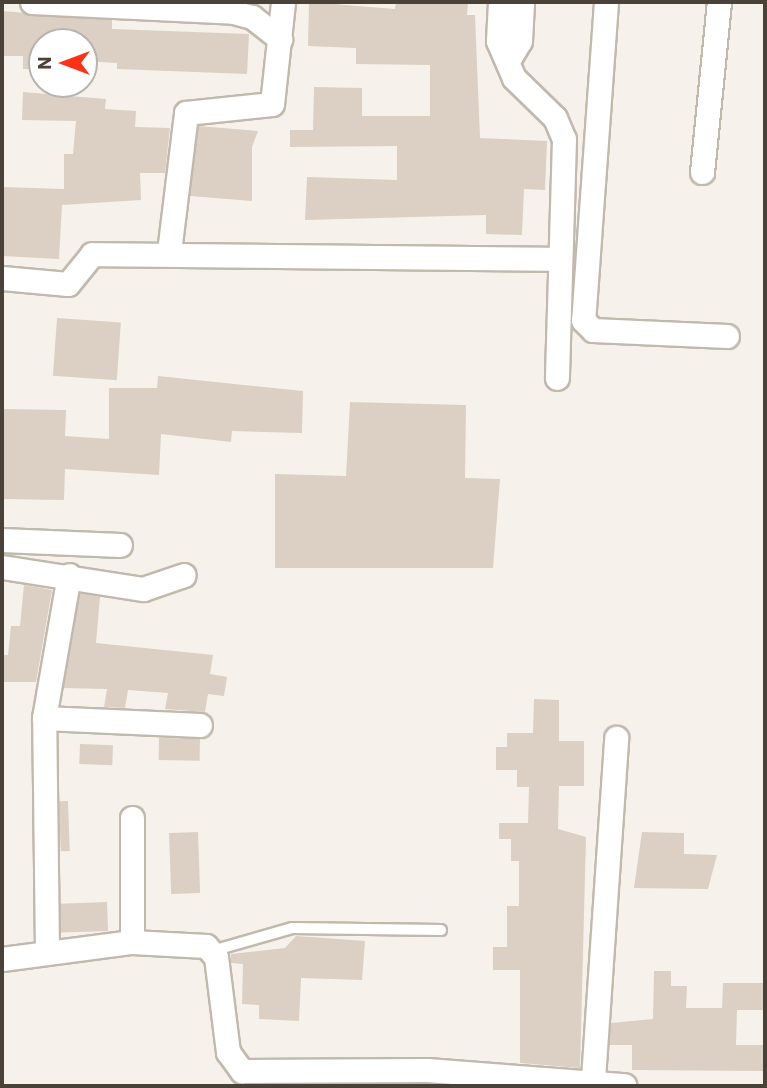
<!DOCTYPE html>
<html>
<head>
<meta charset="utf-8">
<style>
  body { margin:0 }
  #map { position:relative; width:767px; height:1088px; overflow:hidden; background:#f6f2eb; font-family:"IBM Plex Sans",sans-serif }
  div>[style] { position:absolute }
  .building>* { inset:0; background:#dbd0c3; transform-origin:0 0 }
  .roads { filter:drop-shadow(2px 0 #c2b9ad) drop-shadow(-2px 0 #c2b9ad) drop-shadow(0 2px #c2b9ad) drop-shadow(0 -2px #c2b9ad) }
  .service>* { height:10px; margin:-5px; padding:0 5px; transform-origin:5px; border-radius:5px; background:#fff }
  .minor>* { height:23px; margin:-11.5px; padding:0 11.5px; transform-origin:11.5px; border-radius:11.5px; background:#fff }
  span { translate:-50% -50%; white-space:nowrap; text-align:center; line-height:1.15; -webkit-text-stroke:5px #fff; paint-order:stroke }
  .frame { position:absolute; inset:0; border:4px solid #4a4238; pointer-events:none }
  .north { position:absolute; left:28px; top:28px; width:70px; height:70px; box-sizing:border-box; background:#fff; border:2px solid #b7b3af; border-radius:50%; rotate:270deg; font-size:19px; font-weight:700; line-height:28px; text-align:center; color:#4a4238 }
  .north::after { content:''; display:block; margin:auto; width:24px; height:32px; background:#ff3218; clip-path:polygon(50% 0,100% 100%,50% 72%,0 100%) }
</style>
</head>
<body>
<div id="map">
  <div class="building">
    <i style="clip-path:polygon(309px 2px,395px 9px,396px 2px,468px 2px,467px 15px,475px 15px,480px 138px,547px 141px,545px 190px,524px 189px,522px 235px,486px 234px,486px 215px,305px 220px,307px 177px,397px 180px,397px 146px,290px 147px,290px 130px,313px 130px,314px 87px,362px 88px,362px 116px,430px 116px,430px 65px,356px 64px,356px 48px,308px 46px)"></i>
    <i style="clip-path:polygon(2px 11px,112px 20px,112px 29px,249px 34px,247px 74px,117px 69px,117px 63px,84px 61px,84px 42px,42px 42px,42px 69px,23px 69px,23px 56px,2px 56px)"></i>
    <i style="clip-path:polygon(23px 92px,106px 99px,105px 109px,136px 111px,135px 127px,170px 128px,165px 173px,140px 173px,141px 200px,62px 205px,59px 259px,2px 256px,2px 187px,64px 189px,64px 154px,73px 154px,76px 121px,22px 120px)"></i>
    <i style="clip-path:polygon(198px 126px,258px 131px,252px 147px,252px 201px,190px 196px)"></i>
    <i style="left:57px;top:318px;width:64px;height:58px;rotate:4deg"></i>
    <i style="clip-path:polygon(158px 376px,303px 391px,302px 433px,232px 431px,231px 442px,161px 434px,159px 475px,65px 469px,64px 500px,2px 499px,2px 409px,66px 410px,65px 436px,109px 439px,109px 388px,157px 388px)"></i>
    <i style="clip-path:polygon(350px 402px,466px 405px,465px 478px,500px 479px,493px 568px,275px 568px,275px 474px,346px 476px)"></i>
    <i style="clip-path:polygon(24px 585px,52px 590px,36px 682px,2px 682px,2px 655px,8px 655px,11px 626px,20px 626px)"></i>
    <i style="clip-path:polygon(80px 593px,100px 597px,96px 643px,213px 655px,210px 674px,227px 677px,224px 696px,208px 694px,205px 712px,165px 709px,168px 693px,128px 690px,125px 708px,104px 707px,107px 689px,63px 688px)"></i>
    <i style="clip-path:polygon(534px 699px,559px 700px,559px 741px,584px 741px,584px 786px,559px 786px,558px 829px,586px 837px,580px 1068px,520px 1063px,520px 970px,493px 970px,493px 947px,507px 947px,507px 906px,519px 906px,519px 861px,511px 861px,511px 839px,499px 839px,499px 823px,528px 823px,529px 787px,517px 787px,517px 770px,496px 770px,496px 747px,507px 747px,507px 733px,533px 733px)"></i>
    <i style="left:159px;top:738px;width:41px;height:22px;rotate:1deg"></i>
    <i style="left:80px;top:744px;width:33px;height:20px;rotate:2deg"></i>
    <i style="left:68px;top:801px;width:50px;height:9px;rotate:88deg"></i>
    <i style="left:198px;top:832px;width:61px;height:29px;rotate:88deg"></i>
    <i style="clip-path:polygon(642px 832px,684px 833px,684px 854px,717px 855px,708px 889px,634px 888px)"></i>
    <i style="left:107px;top:902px;width:29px;height:47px;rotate:88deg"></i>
    <i style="clip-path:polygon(296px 936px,365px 941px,362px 980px,301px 978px,299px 1021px,259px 1019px,259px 1005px,242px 1004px,243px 964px,231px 963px,231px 954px,285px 948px)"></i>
    <i style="clip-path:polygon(654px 971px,671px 971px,671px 986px,687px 986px,686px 1008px,722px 1008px,723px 983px,765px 983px,765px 1010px,737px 1010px,736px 1045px,765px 1045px,765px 1071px,632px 1070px,632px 1045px,609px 1045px,611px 1023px,653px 1019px)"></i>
  </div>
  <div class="roads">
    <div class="service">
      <i style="left:212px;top:951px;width:83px;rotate:-16deg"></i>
      <i style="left:292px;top:928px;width:149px;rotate:0.8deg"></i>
    </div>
    <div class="minor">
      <i style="left:32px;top:2px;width:201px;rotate:2.8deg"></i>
      <i style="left:233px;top:12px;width:20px;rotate:15deg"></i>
      <i style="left:252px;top:17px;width:36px;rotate:38deg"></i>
      <i style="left:500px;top:2px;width:39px;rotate:93deg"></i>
      <i style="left:498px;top:41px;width:40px;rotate:66.6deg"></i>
      <i style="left:514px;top:78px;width:57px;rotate:44.3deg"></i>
      <i style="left:555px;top:118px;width:23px;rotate:67deg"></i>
      <i style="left:564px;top:139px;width:239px;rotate:91.7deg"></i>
      <i style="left:606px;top:2px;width:319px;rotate:94.1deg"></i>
      <i style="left:583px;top:320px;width:14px;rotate:45deg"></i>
      <i style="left:593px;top:330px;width:134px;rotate:2.6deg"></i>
      <i style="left:509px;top:59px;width:21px;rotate:-59deg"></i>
      <i style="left:520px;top:41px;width:39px;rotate:-87deg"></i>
      <i style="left:702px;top:172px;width:171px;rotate:-84.3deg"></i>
      <i style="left:169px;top:252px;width:140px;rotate:-83deg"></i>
      <i style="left:186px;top:113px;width:86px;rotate:-6deg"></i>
      <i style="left:272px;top:104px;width:103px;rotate:-83.8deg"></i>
      <i style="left:2px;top:278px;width:66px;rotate:5.2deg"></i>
      <i style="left:68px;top:284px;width:38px;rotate:-51deg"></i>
      <i style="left:92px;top:254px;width:467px;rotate:0.6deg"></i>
      <i style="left:2px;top:540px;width:118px;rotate:2.4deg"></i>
      <i style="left:2px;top:567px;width:143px;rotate:8.9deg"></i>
      <i style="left:143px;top:589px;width:43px;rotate:-18.9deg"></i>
      <i style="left:44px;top:718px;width:156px;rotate:2.6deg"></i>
      <i style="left:132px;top:818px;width:124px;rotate:90deg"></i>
      <i style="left:47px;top:950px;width:232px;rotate:-90.7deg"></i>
      <i style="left:44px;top:718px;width:145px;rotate:-80.1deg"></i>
      <i style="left:2px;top:959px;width:131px;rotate:-7.5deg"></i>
      <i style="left:132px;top:942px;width:74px;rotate:3.1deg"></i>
      <i style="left:206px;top:946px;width:15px;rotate:48deg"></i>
      <i style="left:216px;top:957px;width:96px;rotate:82.8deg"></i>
      <i style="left:228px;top:1052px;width:24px;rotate:54deg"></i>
      <i style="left:242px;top:1071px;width:185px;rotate:-0.3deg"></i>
      <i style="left:427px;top:1070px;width:198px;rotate:4.4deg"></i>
      <i style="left:593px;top:1079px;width:342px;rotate:-86.1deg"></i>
    </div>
  </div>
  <div class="frame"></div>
  <div class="north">N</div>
</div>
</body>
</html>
